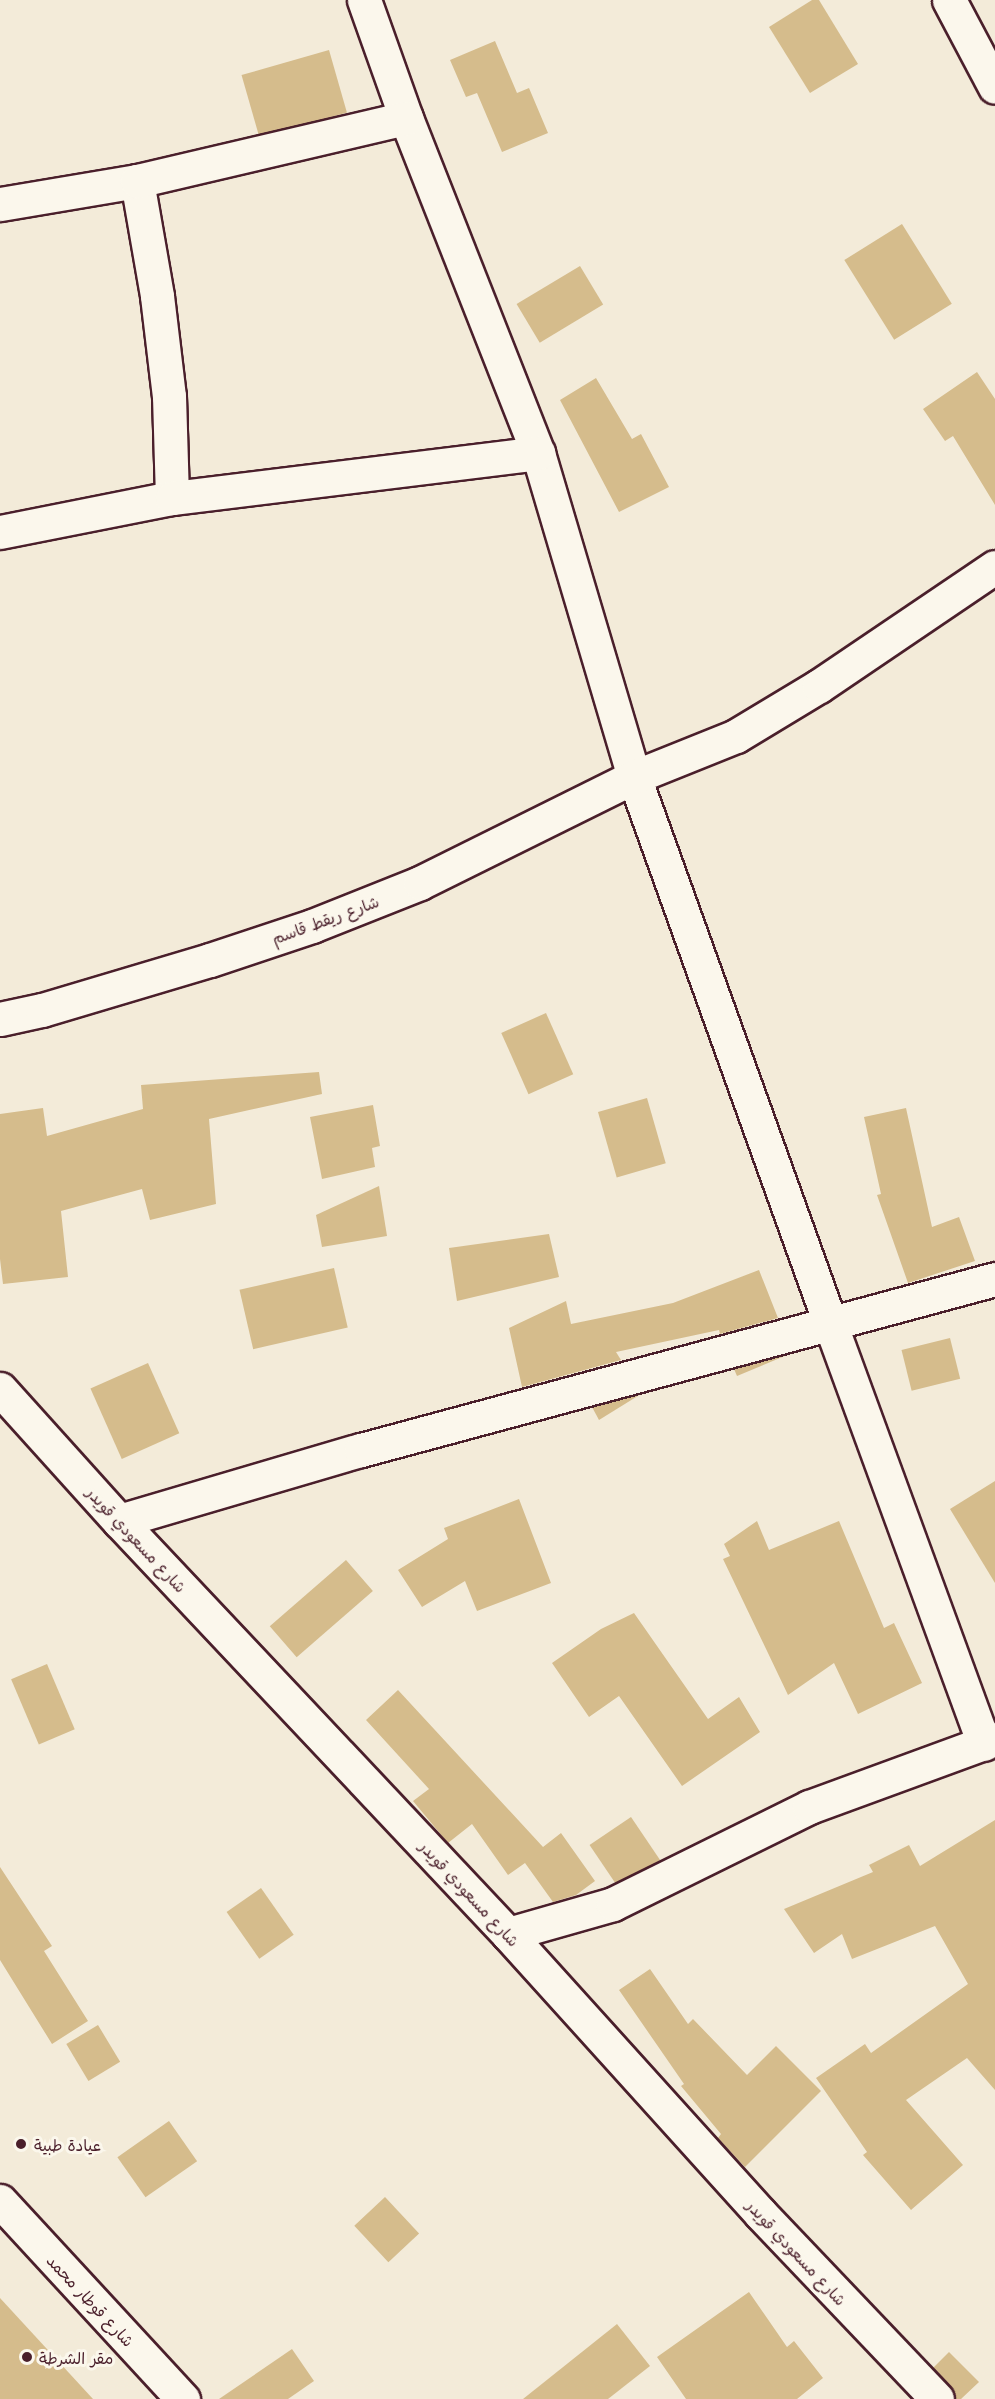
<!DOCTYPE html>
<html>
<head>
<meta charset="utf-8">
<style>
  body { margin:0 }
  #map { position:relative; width:995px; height:2399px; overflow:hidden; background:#f3ebd9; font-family:"Playpen Sans","Playpen Sans Arabic",sans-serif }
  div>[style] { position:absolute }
  .building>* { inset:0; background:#d5bc8c; transform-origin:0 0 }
  .roads { filter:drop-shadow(2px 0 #4a1f2b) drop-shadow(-2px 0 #4a1f2b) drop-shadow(0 2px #4a1f2b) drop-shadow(0 -2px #4a1f2b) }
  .minor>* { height:33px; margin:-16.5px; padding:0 16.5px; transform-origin:16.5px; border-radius:16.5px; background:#fbf7ec }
  .dots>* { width:16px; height:16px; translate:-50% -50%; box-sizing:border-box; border:3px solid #fbf7ec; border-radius:50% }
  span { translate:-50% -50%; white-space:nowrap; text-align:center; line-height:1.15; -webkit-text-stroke:6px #fbf7ec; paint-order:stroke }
  .street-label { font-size:16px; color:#4a1f2b }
  .poi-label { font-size:16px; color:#4a1f2b }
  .left { translate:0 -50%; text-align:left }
</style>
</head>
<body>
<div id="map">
  <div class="building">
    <i style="clip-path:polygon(812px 0,819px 0,858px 64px,810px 93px,769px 27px)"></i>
    <i style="clip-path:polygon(495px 41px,517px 93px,529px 88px,548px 133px,502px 152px,477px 93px,466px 97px,450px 60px)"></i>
    <i style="left:329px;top:50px;width:65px;height:91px;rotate:74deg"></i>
    <i style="left:902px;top:224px;width:94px;height:68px;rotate:58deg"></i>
    <i style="left:580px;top:266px;width:45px;height:74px;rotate:59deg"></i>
    <i style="clip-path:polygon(977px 372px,995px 399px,995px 505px,953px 436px,945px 441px,923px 409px)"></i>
    <i style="clip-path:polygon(596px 378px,632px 439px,641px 434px,669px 487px,619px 512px,560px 400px)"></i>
    <i style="left:546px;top:1013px;width:67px;height:49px;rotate:66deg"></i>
    <i style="clip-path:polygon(319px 1072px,322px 1094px,209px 1119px,216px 1204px,150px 1220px,142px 1189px,61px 1211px,68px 1277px,3px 1284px,0 1259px,0 1114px,43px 1108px,47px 1136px,143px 1109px,141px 1085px)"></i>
    <i style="left:647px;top:1098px;width:68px;height:51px;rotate:74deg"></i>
    <i style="clip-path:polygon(373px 1105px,380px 1146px,372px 1148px,375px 1167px,322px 1179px,310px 1117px)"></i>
    <i style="clip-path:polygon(906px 1108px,932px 1227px,959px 1217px,975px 1261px,908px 1283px,877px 1195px,881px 1194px,864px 1117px)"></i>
    <i style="clip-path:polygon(379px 1186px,387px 1236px,322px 1247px,316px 1215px)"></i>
    <i style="clip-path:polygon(549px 1234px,559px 1277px,457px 1301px,449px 1248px)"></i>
    <i style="left:334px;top:1268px;width:61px;height:97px;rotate:77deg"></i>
    <i style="clip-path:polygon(759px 1270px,778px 1318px,720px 1334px,719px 1330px,616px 1352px,621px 1360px,522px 1387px,509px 1328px,566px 1301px,571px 1324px,673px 1303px)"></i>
    <i style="left:950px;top:1338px;width:42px;height:50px;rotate:76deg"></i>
    <i style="clip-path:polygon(792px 1353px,737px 1376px,734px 1369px)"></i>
    <i style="left:148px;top:1363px;width:77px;height:63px;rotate:66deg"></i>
    <i style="clip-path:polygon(641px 1394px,599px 1420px,592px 1407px)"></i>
    <i style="clip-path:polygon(995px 1481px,995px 1583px,950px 1509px)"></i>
    <i style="clip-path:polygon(519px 1499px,551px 1583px,477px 1611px,465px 1581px,422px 1607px,398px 1570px,448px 1539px,444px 1528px)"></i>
    <i style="clip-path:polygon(757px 1521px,769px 1550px,839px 1521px,884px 1628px,894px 1623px,922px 1683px,858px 1714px,834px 1663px,788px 1695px,723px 1559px,730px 1556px,724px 1544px)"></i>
    <i style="left:346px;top:1560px;width:41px;height:101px;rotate:49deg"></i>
    <i style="clip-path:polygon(634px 1613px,708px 1719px,739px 1697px,760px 1732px,682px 1786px,619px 1696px,589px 1717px,552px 1663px,601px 1629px)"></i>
    <i style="left:47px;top:1664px;width:71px;height:39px;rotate:67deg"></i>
    <i style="clip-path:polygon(398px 1690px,543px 1847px,561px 1833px,595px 1881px,576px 1895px,553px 1902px,525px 1863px,508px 1875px,472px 1824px,448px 1843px,413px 1801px,429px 1789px,366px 1720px)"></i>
    <i style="left:631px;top:1817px;width:52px;height:50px;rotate:56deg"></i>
    <i style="clip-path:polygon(995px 1820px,995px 2090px,967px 2058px,906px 2100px,963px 2165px,911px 2210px,863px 2155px,867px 2152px,816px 2078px,865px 2044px,871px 2053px,968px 1984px,935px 1926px,852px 1959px,842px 1934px,814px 1953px,784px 1909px,873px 1872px,869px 1865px,909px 1845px,920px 1866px)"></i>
    <i style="clip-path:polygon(0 1867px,52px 1946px,44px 1951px,88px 2021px,52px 2044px,0 1960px)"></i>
    <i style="left:261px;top:1888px;width:57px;height:42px;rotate:55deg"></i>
    <i style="clip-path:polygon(650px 1969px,688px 2024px,693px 2019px,747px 2075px,776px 2046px,821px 2091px,745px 2167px,718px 2138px,721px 2134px,681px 2086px,684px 2084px,619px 1990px)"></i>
    <i style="left:98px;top:2025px;width:43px;height:37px;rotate:59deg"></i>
    <i style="left:169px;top:2121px;width:49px;height:63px;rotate:55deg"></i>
    <i style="left:385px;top:2197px;width:50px;height:42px;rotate:47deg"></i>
    <i style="clip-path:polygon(749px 2292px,787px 2347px,794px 2341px,823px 2378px,797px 2399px,686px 2399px,657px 2357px)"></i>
    <i style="clip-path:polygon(0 2298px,93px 2399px,0 2399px)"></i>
    <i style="clip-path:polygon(617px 2324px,650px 2366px,608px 2399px,523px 2399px)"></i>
    <i style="clip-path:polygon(292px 2349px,314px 2381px,288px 2399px,219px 2399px)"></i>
    <i style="clip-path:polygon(949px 2352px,979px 2382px,961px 2399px,955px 2399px,951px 2387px,933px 2368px)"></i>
  </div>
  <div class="roads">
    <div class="minor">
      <i style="left:364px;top:0;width:125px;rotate:70.4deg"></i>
      <i style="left:406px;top:118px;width:360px;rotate:68.5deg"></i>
      <i style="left:538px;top:453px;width:338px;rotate:73.5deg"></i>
      <i style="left:634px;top:777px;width:580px;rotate:70.25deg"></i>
      <i style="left:830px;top:1323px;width:448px;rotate:69.9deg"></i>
      <i style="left:949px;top:0;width:98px;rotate:62.1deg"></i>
      <i style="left:137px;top:181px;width:117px;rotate:80.1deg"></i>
      <i style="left:157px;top:296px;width:101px;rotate:83.2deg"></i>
      <i style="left:169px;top:396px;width:102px;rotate:88.3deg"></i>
      <i style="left:0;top:204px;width:139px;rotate:-9.5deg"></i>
      <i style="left:137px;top:181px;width:276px;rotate:-13.2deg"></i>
      <i style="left:0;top:532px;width:175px;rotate:-11.2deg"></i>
      <i style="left:172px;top:498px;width:369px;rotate:-7deg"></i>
      <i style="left:0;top:1019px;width:43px;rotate:-12.1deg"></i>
      <i style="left:42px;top:1010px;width:175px;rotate:-16.6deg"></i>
      <i style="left:210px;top:960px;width:108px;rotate:-18.4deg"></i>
      <i style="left:312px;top:926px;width:116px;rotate:-21.7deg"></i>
      <i style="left:420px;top:883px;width:239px;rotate:-26.4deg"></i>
      <i style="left:634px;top:777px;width:110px;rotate:-21.9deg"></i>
      <i style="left:736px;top:736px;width:97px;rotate:-31.1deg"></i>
      <i style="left:819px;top:686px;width:212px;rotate:-34.1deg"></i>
      <i style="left:0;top:1389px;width:178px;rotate:48deg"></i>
      <i style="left:119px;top:1521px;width:567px;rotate:46.71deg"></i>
      <i style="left:508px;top:1934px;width:377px;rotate:47.9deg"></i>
      <i style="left:761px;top:2214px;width:255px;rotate:46.4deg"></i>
      <i style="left:119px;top:1521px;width:252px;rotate:-16.4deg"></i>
      <i style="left:361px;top:1450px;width:657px;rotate:-15.09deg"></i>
      <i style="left:508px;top:1934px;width:109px;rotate:-15.9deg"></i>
      <i style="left:613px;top:1904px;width:219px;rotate:-26.3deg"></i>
      <i style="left:809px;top:1807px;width:198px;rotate:-20.1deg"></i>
      <i style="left:0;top:2201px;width:270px;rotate:47.3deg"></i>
    </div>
  </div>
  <div class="dots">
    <i style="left:21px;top:2144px;background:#4a1f2b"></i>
    <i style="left:27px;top:2357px;background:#4a1f2b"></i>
  </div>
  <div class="street-label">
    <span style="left:325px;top:919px;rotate:-20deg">شارع ريقط قاسم</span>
    <span style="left:137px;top:1539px;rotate:47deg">شارع مسعودي قويدر</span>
    <span style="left:470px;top:1893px;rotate:47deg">شارع مسعودي قويدر</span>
    <span style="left:797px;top:2252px;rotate:47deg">شارع مسعودي قويدر</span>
    <span style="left:91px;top:2300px;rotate:47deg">شارع قوطار محمد</span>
  </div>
  <div class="poi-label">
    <span class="left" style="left:34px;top:2144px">عيادة طبية</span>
    <span class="left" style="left:39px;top:2357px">مقر الشرطة</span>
  </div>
</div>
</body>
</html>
